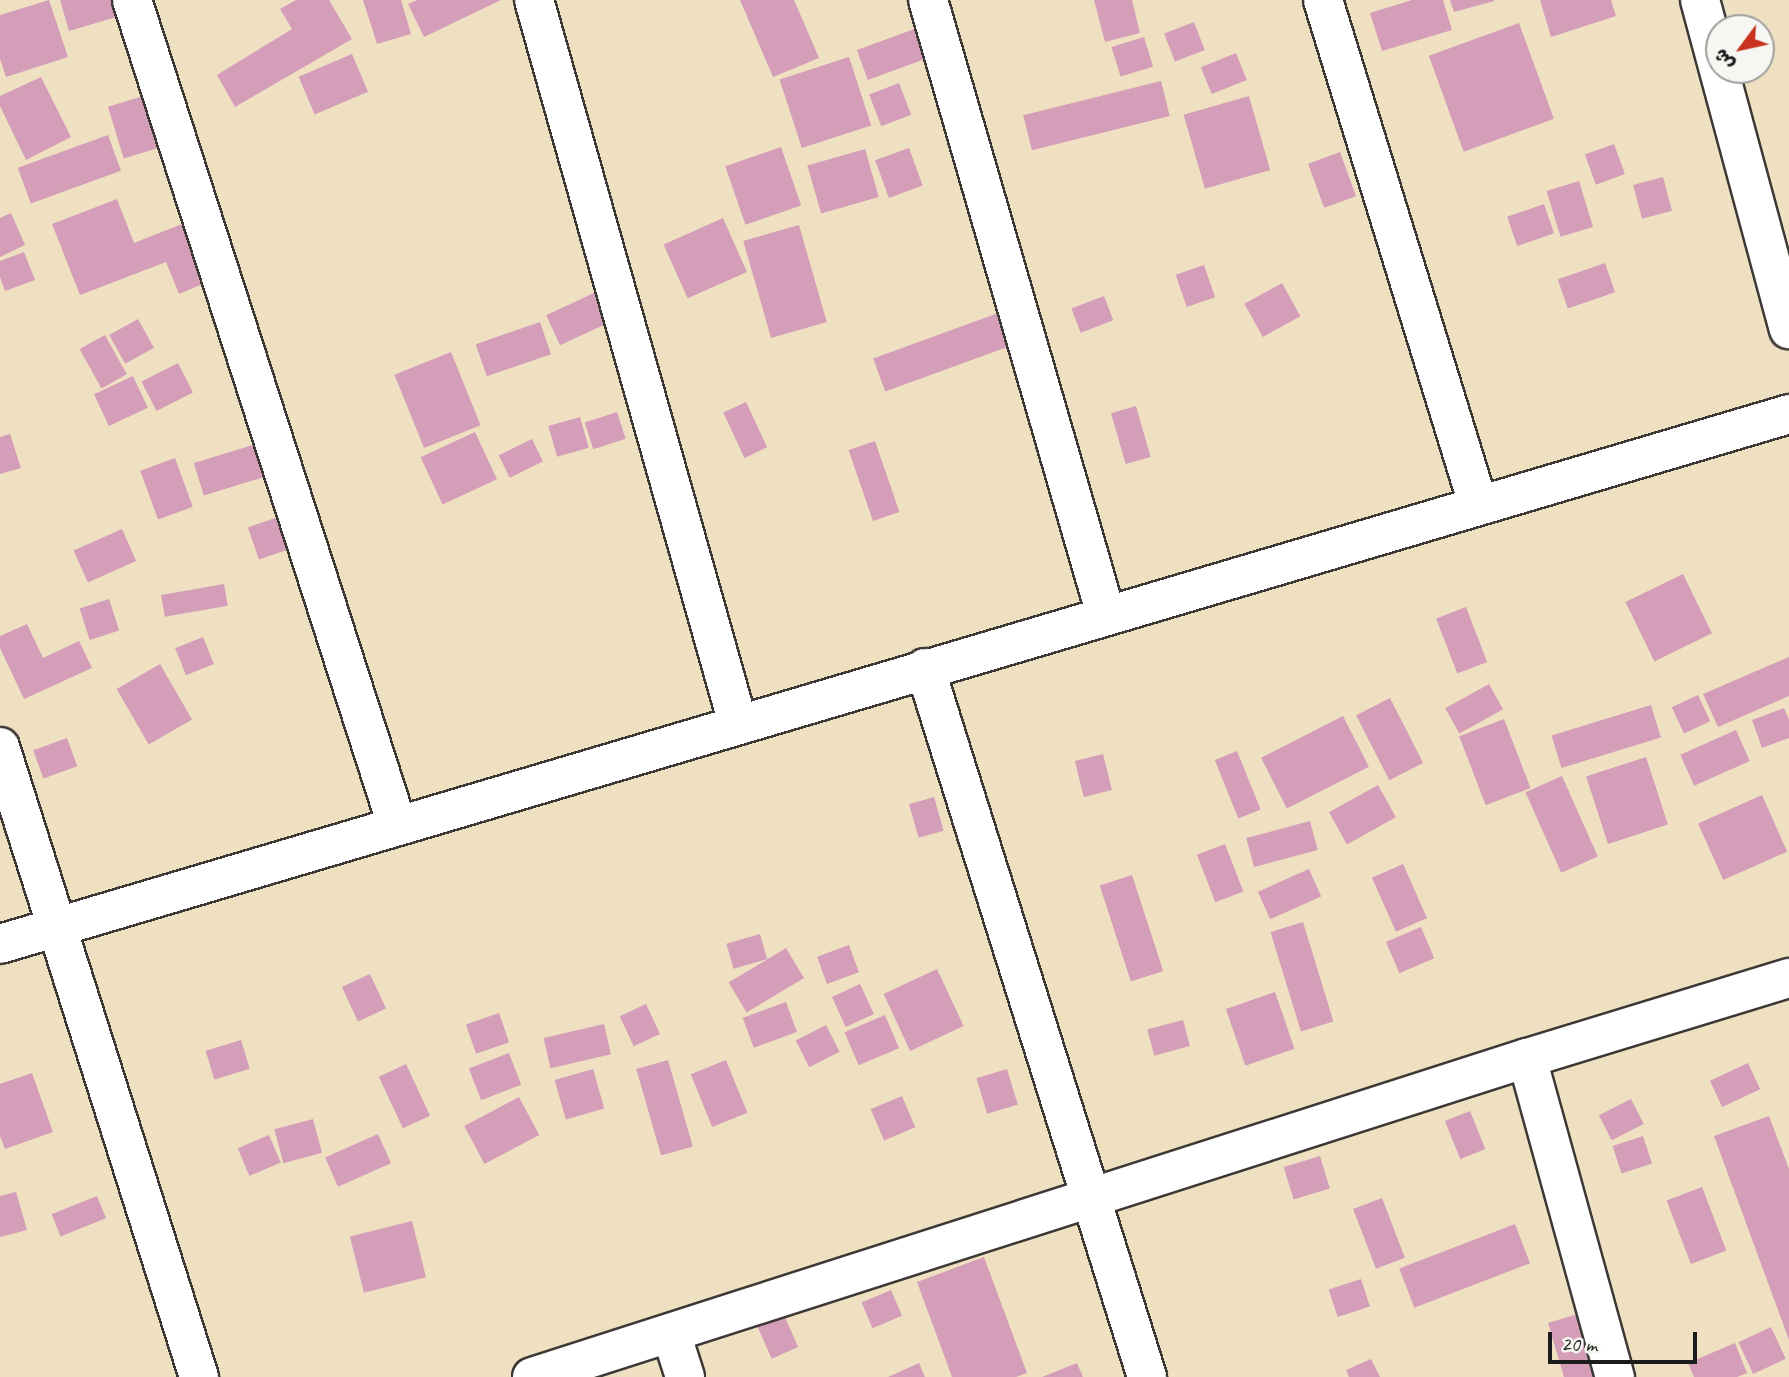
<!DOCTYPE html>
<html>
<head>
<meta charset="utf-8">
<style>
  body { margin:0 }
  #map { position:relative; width:1789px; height:1377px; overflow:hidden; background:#efe0c2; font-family:Caveat,"Playpen Sans Arabic",sans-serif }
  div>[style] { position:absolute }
  .building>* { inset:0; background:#d49eb9; transform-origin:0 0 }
  .roads { filter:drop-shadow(2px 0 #3c3935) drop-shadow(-2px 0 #3c3935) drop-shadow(0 2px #3c3935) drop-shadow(0 -2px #3c3935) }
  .street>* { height:38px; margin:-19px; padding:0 19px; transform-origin:19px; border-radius:19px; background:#fff }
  span { translate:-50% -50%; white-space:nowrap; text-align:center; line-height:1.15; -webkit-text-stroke:5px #f6f6f2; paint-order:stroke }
  .north { position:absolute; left:1705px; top:14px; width:70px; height:70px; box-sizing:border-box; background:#f6f6f2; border:2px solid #9f9f9c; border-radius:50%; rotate:237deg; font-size:19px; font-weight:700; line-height:28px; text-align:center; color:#1c1c1c }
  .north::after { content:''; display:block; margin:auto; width:24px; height:32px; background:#c8321e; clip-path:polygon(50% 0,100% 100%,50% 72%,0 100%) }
  .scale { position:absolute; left:1548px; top:1332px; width:149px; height:32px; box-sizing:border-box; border:4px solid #1c1c1c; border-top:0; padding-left:9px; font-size:21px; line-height:24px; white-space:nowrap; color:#1c1c1c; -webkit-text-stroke:5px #f6f6f2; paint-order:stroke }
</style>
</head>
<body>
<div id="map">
  <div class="building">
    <i style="clip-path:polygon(49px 0,68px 57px,6px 77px,0 59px,0 15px)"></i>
    <i style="clip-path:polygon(60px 0,118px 0,123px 15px,69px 31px)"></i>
    <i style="clip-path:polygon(296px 0,329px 0,352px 39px,235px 107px,217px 75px,292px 29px,280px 9px)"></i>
    <i style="clip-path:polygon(363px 0,401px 0,411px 34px,377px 44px)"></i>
    <i style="clip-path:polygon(417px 0,501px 0,424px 37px,408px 4px)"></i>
    <i style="clip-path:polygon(740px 0,794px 0,819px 58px,773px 77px)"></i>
    <i style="clip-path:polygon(1094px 0,1132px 0,1140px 33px,1105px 42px)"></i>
    <i style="clip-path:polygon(1412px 0,1443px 0,1452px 30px,1382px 51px,1370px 13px)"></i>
    <i style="clip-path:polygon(1450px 0,1494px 0,1494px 1px,1454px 12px)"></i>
    <i style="clip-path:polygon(1540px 0,1611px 0,1616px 16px,1551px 37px)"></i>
    <i style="left:1194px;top:22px;width:30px;height:32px;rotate:69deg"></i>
    <i style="left:1519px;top:23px;width:102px;height:96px;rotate:70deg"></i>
    <i style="left:917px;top:28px;width:32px;height:64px;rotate:70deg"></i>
    <i style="left:1144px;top:37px;width:31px;height:34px;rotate:73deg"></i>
    <i style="left:1236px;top:53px;width:29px;height:38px;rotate:68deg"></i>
    <i style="left:352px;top:54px;width:41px;height:58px;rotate:67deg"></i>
    <i style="left:849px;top:57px;width:72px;height:73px;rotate:72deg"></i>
    <i style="clip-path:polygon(41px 77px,71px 137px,26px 160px,0 106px,0 96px)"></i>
    <i style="left:1161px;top:81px;width:36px;height:142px;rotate:76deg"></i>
    <i style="left:899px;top:83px;width:34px;height:32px;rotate:69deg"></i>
    <i style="left:150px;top:94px;width:54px;height:44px;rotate:73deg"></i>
    <i style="left:1249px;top:96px;width:77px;height:68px;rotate:74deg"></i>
    <i style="left:108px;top:135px;width:38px;height:96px;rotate:70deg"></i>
    <i style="left:1614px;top:144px;width:32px;height:31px;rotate:70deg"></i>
    <i style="left:781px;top:147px;width:62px;height:59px;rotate:71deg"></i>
    <i style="left:909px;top:148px;width:40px;height:36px;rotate:70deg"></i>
    <i style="left:865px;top:149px;width:50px;height:60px;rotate:74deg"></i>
    <i style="left:1340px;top:152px;width:47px;height:34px;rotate:70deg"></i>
    <i style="left:1663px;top:177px;width:35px;height:31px;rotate:75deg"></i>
    <i style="left:1579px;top:181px;width:48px;height:34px;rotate:73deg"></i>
    <i style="clip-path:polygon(117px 199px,134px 243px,187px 222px,210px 281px,179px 294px,166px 262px,80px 295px,52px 224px)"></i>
    <i style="left:1544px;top:204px;width:31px;height:39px;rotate:71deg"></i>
    <i style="clip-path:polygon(11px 213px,25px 245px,0 257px,0 218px)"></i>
    <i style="left:723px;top:218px;width:59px;height:65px;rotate:66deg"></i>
    <i style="left:799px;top:225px;width:101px;height:58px;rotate:74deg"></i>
    <i style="clip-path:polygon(24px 252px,35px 280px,5px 291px,0 277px,0 261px)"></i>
    <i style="left:1605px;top:263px;width:31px;height:50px;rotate:71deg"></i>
    <i style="left:1204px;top:265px;width:34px;height:30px;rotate:71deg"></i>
    <i style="left:1282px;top:283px;width:38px;height:43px;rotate:61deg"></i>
    <i style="left:596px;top:292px;width:33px;height:55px;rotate:65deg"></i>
    <i style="left:1104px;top:296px;width:26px;height:35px;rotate:69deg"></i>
    <i style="left:1001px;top:312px;width:35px;height:136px;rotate:70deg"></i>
    <i style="left:138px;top:319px;width:33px;height:33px;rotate:61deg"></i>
    <i style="left:540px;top:322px;width:34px;height:68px;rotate:71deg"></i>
    <i style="left:105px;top:335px;width:45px;height:29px;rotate:61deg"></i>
    <i style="left:451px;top:352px;width:79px;height:61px;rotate:68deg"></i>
    <i style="left:178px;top:363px;width:33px;height:41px;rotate:63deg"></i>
    <i style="left:133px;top:376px;width:35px;height:43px;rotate:65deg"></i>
    <i style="left:746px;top:402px;width:50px;height:25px;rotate:65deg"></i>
    <i style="left:1136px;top:406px;width:53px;height:26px;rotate:74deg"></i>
    <i style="left:617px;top:412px;width:28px;height:34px;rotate:72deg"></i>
    <i style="left:580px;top:417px;width:32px;height:33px;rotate:74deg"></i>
    <i style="left:475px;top:432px;width:52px;height:60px;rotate:65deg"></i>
    <i style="clip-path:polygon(10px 434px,21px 468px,0 474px,0 437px)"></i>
    <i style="left:532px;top:439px;width:25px;height:37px;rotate:64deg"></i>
    <i style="left:875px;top:441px;width:75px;height:28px;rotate:71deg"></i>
    <i style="left:256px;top:444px;width:34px;height:65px;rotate:73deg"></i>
    <i style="left:175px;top:458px;width:52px;height:37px;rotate:70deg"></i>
    <i style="left:281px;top:516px;width:34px;height:35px;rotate:71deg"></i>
    <i style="left:122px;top:529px;width:35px;height:53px;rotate:66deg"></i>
    <i style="left:1683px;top:574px;width:66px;height:64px;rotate:64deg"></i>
    <i style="left:224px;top:584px;width:22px;height:64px;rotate:80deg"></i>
    <i style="left:109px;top:599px;width:33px;height:31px;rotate:72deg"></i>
    <i style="left:1466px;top:607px;width:59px;height:32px;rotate:69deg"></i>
    <i style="clip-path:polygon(27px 624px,43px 658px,79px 641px,92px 668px,24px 699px,0 648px,0 636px)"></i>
    <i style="left:203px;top:637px;width:29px;height:30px;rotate:68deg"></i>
    <i style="clip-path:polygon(1789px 657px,1789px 696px,1718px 727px,1703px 694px)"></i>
    <i style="left:160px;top:664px;width:64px;height:50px;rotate:60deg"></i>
    <i style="left:1489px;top:684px;width:29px;height:50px;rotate:61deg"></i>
    <i style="left:1698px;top:695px;width:29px;height:29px;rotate:65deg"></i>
    <i style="left:1390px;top:698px;width:73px;height:38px;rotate:63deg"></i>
    <i style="left:1651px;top:705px;width:34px;height:104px;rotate:73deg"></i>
    <i style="clip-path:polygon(1784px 708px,1789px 720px,1789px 738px,1762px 748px,1752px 720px)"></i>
    <i style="left:1343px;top:716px;width:57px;height:92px;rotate:63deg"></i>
    <i style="left:1504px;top:719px;width:74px;height:48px;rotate:69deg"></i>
    <i style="left:1736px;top:730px;width:34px;height:61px;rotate:66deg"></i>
    <i style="left:67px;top:738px;width:30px;height:36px;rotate:70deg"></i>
    <i style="left:1237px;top:751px;width:63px;height:24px;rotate:68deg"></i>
    <i style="left:1103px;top:754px;width:37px;height:29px;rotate:76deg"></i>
    <i style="left:1646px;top:757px;width:71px;height:63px;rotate:72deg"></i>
    <i style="left:1562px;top:776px;width:88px;height:40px;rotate:66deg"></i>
    <i style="left:1378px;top:785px;width:37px;height:56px;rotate:61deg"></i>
    <i style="left:1762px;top:795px;width:62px;height:70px;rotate:66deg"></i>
    <i style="left:934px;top:797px;width:35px;height:26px;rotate:74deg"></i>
    <i style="left:1310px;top:821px;width:30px;height:66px;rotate:75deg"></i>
    <i style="left:1225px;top:844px;width:51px;height:30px;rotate:69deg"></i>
    <i style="left:1403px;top:864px;width:59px;height:34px;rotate:66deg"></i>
    <i style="left:1309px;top:869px;width:30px;height:56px;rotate:66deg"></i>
    <i style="left:1132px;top:875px;width:101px;height:34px;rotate:72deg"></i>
    <i style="left:1303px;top:922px;width:104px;height:34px;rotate:73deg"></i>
    <i style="left:1421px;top:927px;width:34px;height:38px;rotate:67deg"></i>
    <i style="left:760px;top:934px;width:26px;height:35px;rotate:74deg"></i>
    <i style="left:849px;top:945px;width:29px;height:34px;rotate:70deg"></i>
    <i style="left:786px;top:948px;width:35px;height:67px;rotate:59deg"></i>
    <i style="left:937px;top:969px;width:63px;height:59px;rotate:65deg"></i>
    <i style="left:370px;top:974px;width:38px;height:31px;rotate:65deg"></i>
    <i style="left:860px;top:984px;width:33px;height:31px;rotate:65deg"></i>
    <i style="left:1275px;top:992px;width:60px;height:52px;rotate:71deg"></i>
    <i style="left:786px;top:1002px;width:32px;height:46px;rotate:70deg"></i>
    <i style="left:646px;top:1004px;width:33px;height:29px;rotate:65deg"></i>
    <i style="left:499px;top:1013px;width:31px;height:35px;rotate:71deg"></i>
    <i style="left:885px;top:1015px;width:36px;height:44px;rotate:67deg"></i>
    <i style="left:1183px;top:1020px;width:27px;height:37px;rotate:75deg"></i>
    <i style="left:604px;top:1024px;width:31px;height:62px;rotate:77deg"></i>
    <i style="left:826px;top:1025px;width:30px;height:34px;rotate:63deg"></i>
    <i style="left:241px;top:1040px;width:30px;height:37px;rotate:73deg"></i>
    <i style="left:509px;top:1053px;width:34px;height:43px;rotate:69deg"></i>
    <i style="left:668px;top:1060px;width:90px;height:33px;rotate:74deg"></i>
    <i style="left:726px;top:1060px;width:57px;height:38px;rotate:68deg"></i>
    <i style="left:1748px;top:1063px;width:29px;height:42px;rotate:65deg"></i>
    <i style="left:406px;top:1064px;width:57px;height:30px;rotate:65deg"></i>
    <i style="left:593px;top:1069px;width:41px;height:40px;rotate:74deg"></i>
    <i style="left:1007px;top:1069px;width:37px;height:32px;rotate:73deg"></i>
    <i style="clip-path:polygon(32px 1073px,53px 1132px,5px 1149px,0 1136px,0 1084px)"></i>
    <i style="left:902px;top:1096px;width:34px;height:34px;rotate:67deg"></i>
    <i style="left:519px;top:1097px;width:43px;height:62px;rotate:62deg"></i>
    <i style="left:1631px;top:1099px;width:28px;height:36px;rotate:63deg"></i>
    <i style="left:1470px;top:1111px;width:41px;height:27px;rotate:68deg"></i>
    <i style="clip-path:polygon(1769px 1116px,1789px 1169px,1789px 1340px,1714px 1136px)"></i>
    <i style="left:313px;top:1119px;width:35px;height:40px;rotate:75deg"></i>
    <i style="left:378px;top:1134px;width:32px;height:58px;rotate:66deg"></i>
    <i style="left:269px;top:1135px;width:30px;height:34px;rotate:67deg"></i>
    <i style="left:1643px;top:1136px;width:29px;height:32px;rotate:72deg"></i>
    <i style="left:1320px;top:1156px;width:34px;height:38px;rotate:73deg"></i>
    <i style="left:1702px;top:1187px;width:68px;height:38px;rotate:69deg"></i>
    <i style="clip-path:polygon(16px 1192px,27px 1230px,0 1237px,0 1196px)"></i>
    <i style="left:97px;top:1196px;width:24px;height:49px;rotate:68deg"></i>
    <i style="left:1382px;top:1198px;width:64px;height:31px;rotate:69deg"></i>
    <i style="left:412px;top:1221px;width:58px;height:64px;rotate:76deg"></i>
    <i style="left:1515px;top:1224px;width:42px;height:124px;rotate:69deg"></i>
    <i style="clip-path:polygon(984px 1257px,1027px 1373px,1016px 1377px,952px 1377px,917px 1282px)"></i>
    <i style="left:1361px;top:1279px;width:29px;height:34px;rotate:72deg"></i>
    <i style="left:891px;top:1290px;width:28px;height:32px;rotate:67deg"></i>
    <i style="clip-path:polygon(1584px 1312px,1603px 1377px,1564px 1377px,1548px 1323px)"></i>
    <i style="left:784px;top:1315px;width:35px;height:29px;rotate:66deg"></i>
    <i style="left:1771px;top:1327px;width:35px;height:36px;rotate:65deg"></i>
    <i style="clip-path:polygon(1735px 1343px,1747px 1373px,1737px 1377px,1694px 1377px,1688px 1363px)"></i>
    <i style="clip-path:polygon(1371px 1359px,1380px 1377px,1349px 1377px,1346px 1370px)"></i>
    <i style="clip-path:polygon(919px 1363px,925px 1377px,888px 1377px)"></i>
    <i style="clip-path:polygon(1077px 1363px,1083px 1377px,1042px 1377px)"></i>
  </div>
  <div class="roads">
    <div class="street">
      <i style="left:132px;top:0;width:867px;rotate:72.19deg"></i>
      <i style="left:534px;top:0;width:752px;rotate:74.26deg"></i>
      <i style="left:928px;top:0;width:640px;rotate:73.86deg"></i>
      <i style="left:1323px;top:0;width:527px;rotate:72.91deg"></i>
      <i style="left:1700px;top:0;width:341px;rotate:74.9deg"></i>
      <i style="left:925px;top:668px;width:743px;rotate:72.61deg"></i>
      <i style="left:0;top:747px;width:661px;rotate:72.47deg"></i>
      <i style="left:0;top:944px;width:1866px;rotate:-16.5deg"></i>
      <i style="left:1527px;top:1058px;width:331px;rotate:74.6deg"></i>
      <i style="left:671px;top:1333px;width:46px;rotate:72.3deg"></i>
      <i style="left:532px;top:1377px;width:1045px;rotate:-17.78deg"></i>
      <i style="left:1527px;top:1058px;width:274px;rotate:-17deg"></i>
    </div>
  </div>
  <div class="north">ش</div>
  <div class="scale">20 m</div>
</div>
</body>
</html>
